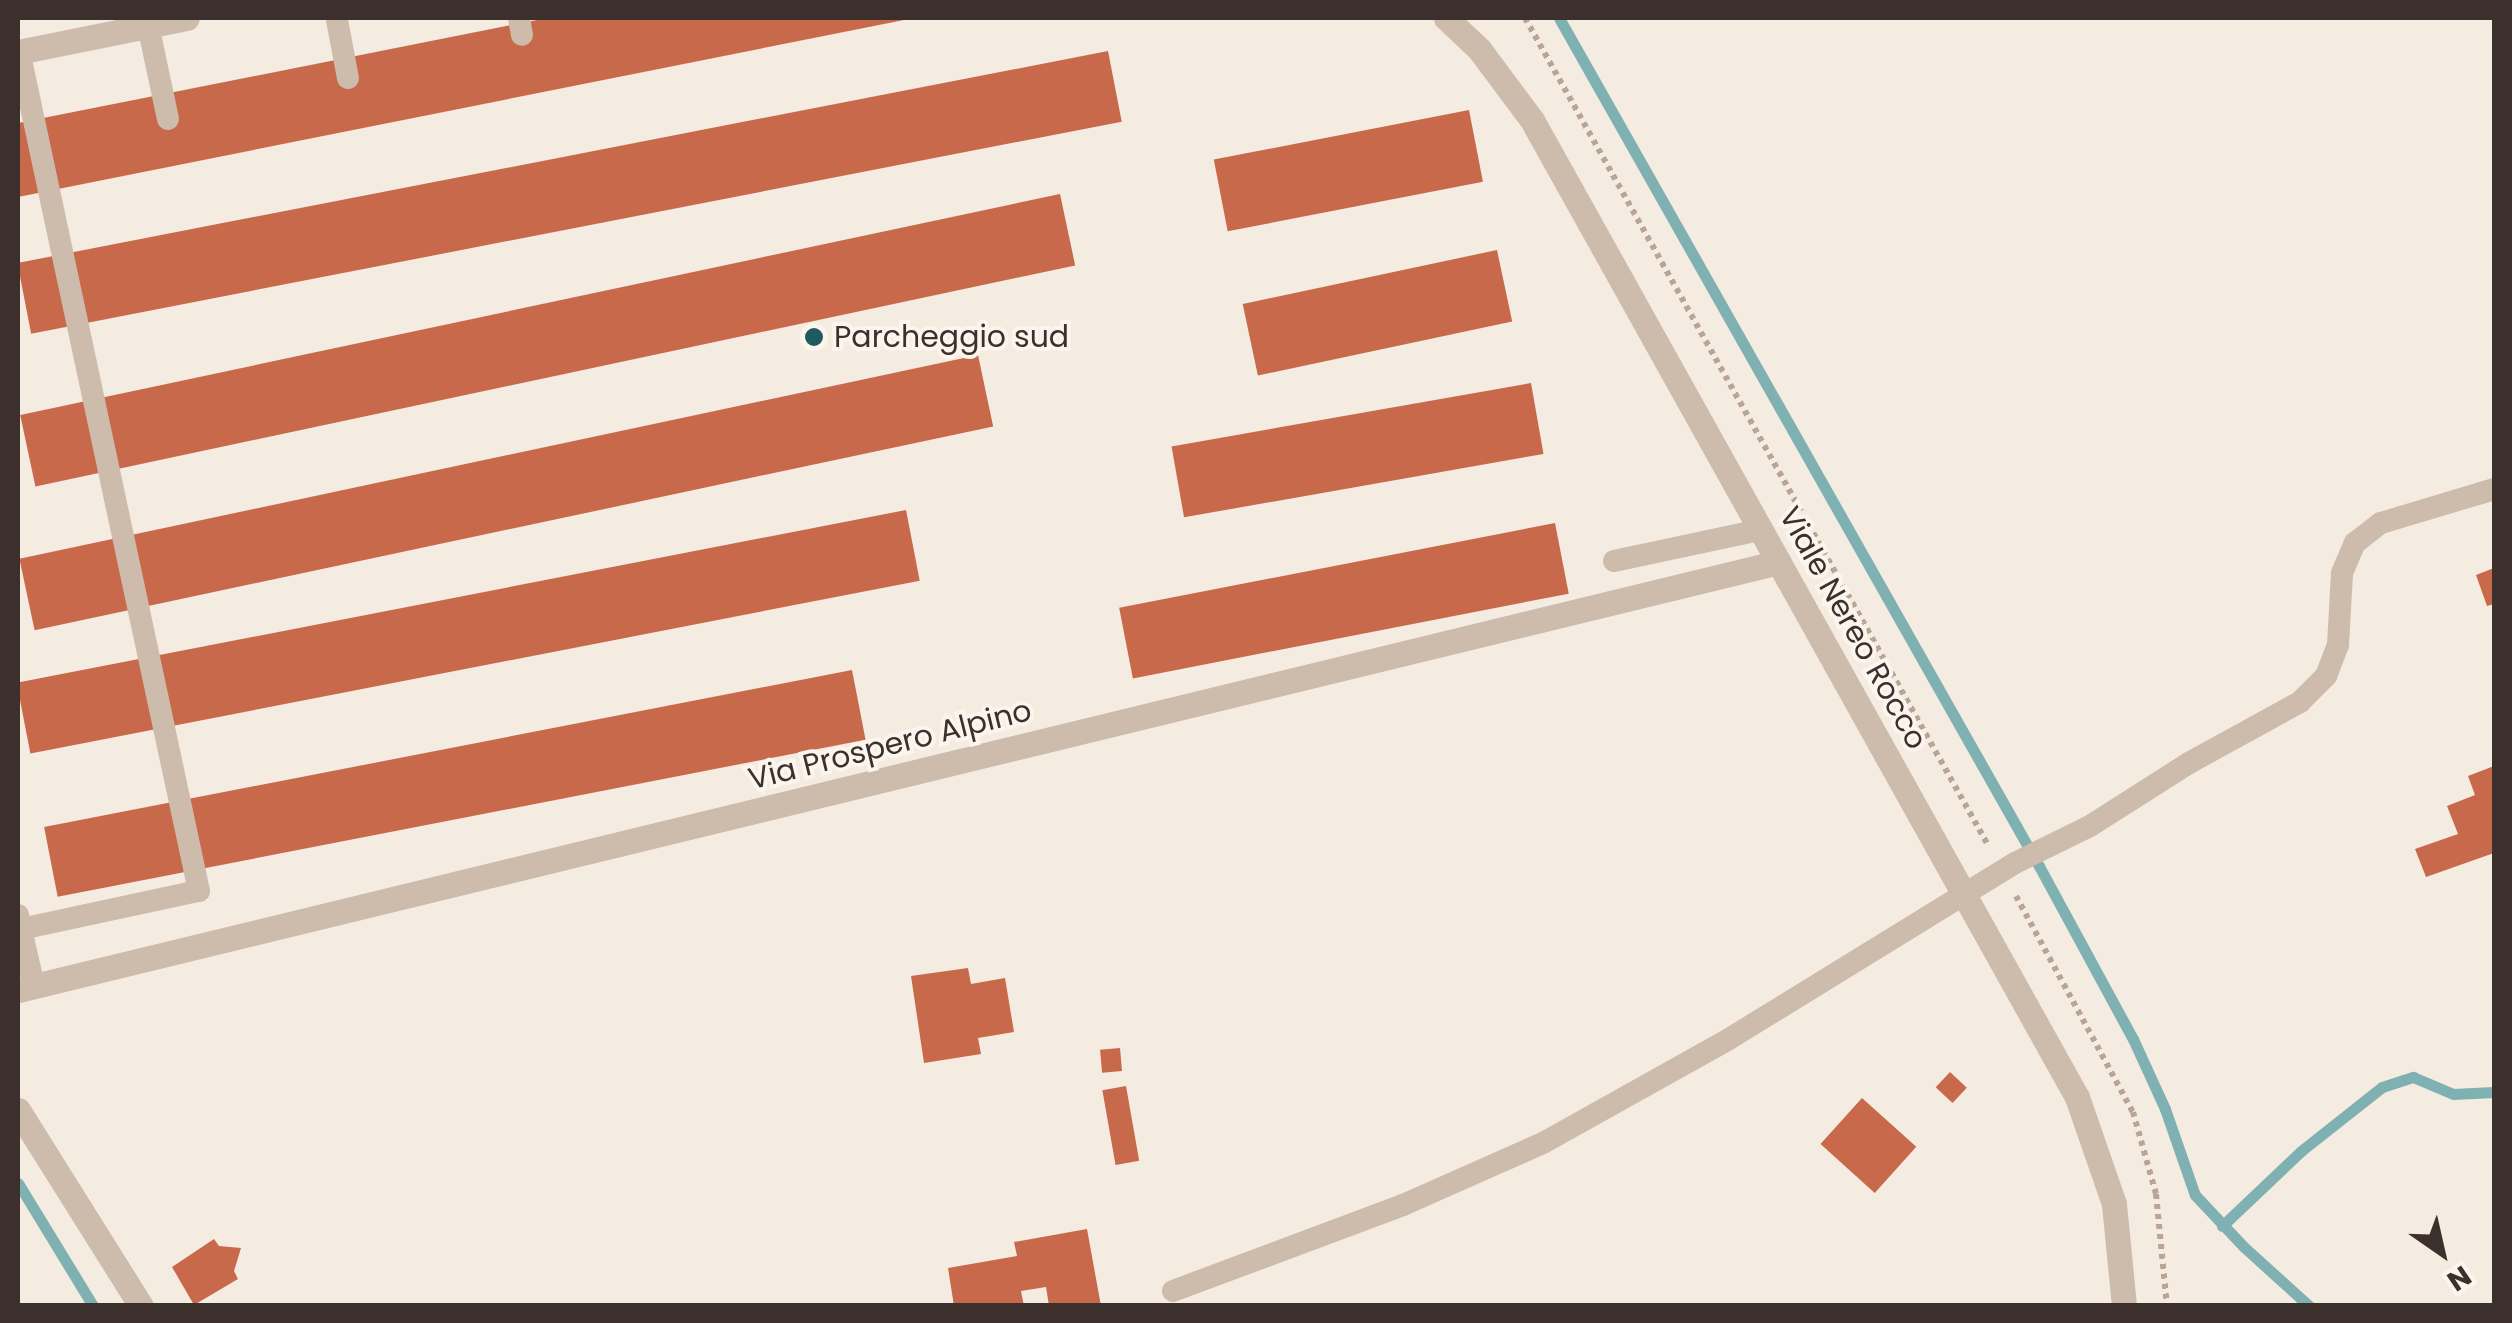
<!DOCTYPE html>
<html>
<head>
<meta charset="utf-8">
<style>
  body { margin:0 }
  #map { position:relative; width:2512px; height:1323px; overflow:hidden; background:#f4ebe1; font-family:Poppins,sans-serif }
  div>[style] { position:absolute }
  .stream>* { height:11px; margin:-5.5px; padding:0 5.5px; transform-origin:5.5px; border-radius:5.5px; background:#7fb0b2 }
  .building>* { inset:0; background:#c8694b; transform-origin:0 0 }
  .path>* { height:6px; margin-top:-3px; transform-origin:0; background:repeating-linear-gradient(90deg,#b9a596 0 5px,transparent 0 10px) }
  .service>* { height:22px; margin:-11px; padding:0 11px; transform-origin:11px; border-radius:11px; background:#cdbbac }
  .minor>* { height:25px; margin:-12.5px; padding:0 12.5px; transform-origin:12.5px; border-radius:12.5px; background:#cdbbac }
  .tertiary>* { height:25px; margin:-12.5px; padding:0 12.5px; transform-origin:12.5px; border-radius:12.5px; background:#cdbbac }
  .dots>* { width:28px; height:28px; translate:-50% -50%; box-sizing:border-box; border:5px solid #fbf5ee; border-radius:50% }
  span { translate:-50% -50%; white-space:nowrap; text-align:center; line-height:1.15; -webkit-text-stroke:8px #fbf5ee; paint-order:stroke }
  .poi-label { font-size:30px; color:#3b302b }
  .left { translate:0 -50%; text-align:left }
  .street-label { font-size:30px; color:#3b302b }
  .frame { position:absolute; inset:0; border:20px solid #3b302b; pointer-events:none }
  .north { position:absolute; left:2392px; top:1203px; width:100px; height:100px; -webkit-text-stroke:8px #fbf5ee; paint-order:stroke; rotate:146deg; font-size:28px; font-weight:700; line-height:40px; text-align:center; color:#3b302b }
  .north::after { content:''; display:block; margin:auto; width:35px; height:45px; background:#3b302b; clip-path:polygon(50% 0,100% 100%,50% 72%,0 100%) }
</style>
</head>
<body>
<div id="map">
  <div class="stream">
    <i style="left:1559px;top:18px;width:974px;rotate:60.49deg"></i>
    <i style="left:2039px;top:866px;width:197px;rotate:61.5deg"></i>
    <i style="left:2133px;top:1039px;width:77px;rotate:65.4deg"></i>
    <i style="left:2165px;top:1109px;width:91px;rotate:70.8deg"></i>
    <i style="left:2195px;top:1195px;width:71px;rotate:46.7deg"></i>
    <i style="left:2244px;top:1247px;width:88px;rotate:42.2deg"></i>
    <i style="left:18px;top:1183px;width:144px;rotate:58.6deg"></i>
    <i style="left:2222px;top:1226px;width:109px;rotate:-43.5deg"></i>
    <i style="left:2301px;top:1151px;width:103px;rotate:-38.3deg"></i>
    <i style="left:2382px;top:1087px;width:33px;rotate:-18deg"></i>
    <i style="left:2413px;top:1077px;width:43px;rotate:23deg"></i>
    <i style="left:2453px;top:1094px;width:41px;rotate:-2.8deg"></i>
  </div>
  <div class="building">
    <i style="clip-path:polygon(547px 18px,909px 19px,18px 197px,18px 123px)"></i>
    <i style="left:1108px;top:51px;width:72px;height:1111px;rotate:79deg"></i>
    <i style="left:1469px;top:110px;width:73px;height:260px;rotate:79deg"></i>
    <i style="left:1060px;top:194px;width:73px;height:1063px;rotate:78deg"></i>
    <i style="left:1497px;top:250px;width:73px;height:260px;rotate:78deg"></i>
    <i style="left:978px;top:355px;width:73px;height:980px;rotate:78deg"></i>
    <i style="left:1531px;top:383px;width:72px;height:365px;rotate:80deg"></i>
    <i style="left:906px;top:510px;width:72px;height:906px;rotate:79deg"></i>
    <i style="left:1555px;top:523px;width:72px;height:444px;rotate:79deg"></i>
    <i style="clip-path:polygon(2494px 568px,2494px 604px,2487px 606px,2476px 575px)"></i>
    <i style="left:852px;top:670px;width:71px;height:823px;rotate:79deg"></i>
    <i style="clip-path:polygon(2494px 766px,2494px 853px,2426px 877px,2415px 849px,2458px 834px,2447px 806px,2475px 795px,2468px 776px)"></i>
    <i style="clip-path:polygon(968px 968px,971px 984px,1005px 978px,1014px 1032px,978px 1038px,981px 1054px,924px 1063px,911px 976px)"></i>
    <i style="left:1120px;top:1048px;width:23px;height:20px;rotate:85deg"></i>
    <i style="left:1950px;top:1072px;width:23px;height:21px;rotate:43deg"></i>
    <i style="left:1126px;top:1086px;width:76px;height:24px;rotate:80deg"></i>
    <i style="left:1862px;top:1098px;width:73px;height:62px;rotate:42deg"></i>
    <i style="clip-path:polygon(1087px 1229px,1101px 1306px,1049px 1306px,1046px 1287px,1021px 1291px,1024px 1306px,954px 1306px,948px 1268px,1017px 1256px,1014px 1242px)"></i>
    <i style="clip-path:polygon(214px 1239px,219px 1246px,241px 1248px,234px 1271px,238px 1279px,194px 1305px,172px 1267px)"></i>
  </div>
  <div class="path">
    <i style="left:1525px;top:18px;width:948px;rotate:60.76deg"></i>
    <i style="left:2016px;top:896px;width:246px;rotate:61.6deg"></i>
    <i style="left:2133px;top:1112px;width:85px;rotate:74.3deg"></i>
    <i style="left:2156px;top:1194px;width:113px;rotate:84.4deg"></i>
  </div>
  <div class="service">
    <i style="left:519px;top:18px;width:17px;rotate:80deg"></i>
    <i style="left:337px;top:20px;width:59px;rotate:79.3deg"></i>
    <i style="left:148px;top:25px;width:96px;rotate:78deg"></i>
    <i style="left:1614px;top:561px;width:149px;rotate:-12deg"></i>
    <i style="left:18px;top:915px;width:14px;rotate:78deg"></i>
    <i style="left:21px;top:929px;width:182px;rotate:-12.1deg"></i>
    <i style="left:199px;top:891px;width:859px;rotate:-102.09deg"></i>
    <i style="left:21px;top:929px;width:58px;rotate:77.2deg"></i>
    <i style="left:1173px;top:1291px;width:246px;rotate:-20.5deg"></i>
    <i style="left:1403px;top:1205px;width:153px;rotate:-23.9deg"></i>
    <i style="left:1543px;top:1143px;width:213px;rotate:-29.2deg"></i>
    <i style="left:1729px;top:1039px;width:336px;rotate:-31.6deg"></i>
    <i style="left:2015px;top:863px;width:84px;rotate:-26.3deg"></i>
    <i style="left:2090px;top:826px;width:117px;rotate:-32.5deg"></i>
    <i style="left:2189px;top:763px;width:127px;rotate:-28.8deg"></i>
    <i style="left:2300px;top:702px;width:37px;rotate:-45deg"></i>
    <i style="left:2326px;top:676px;width:33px;rotate:-69deg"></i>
    <i style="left:2338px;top:645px;width:72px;rotate:-86.8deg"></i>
    <i style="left:2342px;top:573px;width:33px;rotate:-67deg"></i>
    <i style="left:2355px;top:543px;width:33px;rotate:-38deg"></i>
    <i style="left:2381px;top:523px;width:118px;rotate:-16.7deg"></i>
  </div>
  <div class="minor">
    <i style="left:18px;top:990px;width:1812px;rotate:-13.66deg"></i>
    <i style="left:18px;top:1110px;width:231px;rotate:57.9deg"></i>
  </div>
  <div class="tertiary">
    <i style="left:1446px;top:18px;width:45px;rotate:43.2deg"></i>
    <i style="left:1479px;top:49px;width:89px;rotate:53.3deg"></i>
    <i style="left:1532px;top:120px;width:1119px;rotate:60.85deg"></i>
    <i style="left:2077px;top:1097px;width:113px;rotate:70.9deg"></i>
    <i style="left:2114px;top:1204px;width:102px;rotate:84.4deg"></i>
    <i style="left:18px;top:52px;width:172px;rotate:-11.4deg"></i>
  </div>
  <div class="dots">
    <i style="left:814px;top:337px;background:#1f5a5e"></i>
  </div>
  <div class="poi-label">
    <span class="left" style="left:834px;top:337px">Parcheggio sud</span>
  </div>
  <div class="street-label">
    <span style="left:1853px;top:628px;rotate:61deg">Viale Nereo Rocco</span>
    <span style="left:890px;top:745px;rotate:-14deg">Via Prospero Alpino</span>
  </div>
  <div class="frame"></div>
  <div class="north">N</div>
</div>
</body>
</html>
